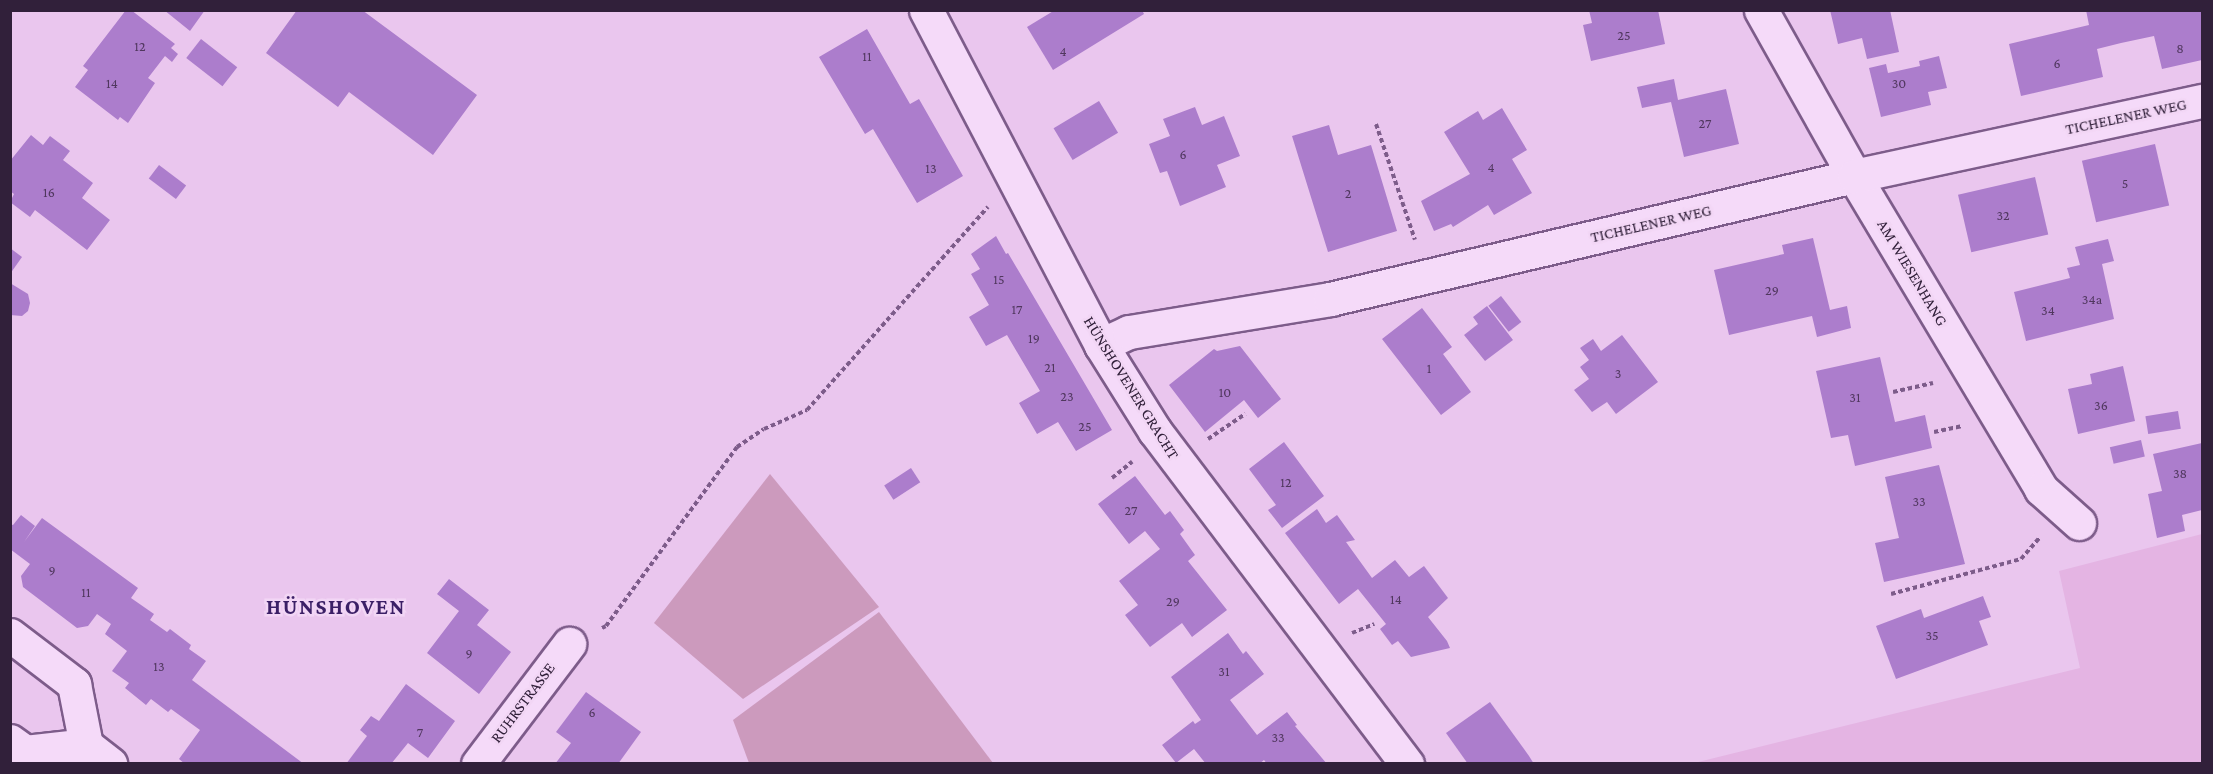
<!DOCTYPE html>
<html>
<head>
<meta charset="utf-8">
<style>
  body { margin:0 }
  #map { position:relative; width:2213px; height:774px; overflow:hidden; background:#eac6ee; font-family:"Crimson Pro",serif }
  div>[style] { position:absolute }
  .farmland>* { inset:0; background:#e4b4e3 }
  .green>* { inset:0; background:#cc9abd }
  .building>* { inset:0; background:#ac7dcc; transform-origin:0 0 }
  .path>* { height:4px; margin-top:-2px; transform-origin:0; background:repeating-linear-gradient(90deg,#7d5c8a 0 4.5px,transparent 0 7.5px) }
  .roads { filter:drop-shadow(2px 0 #7d5c8a) drop-shadow(-2px 0 #7d5c8a) drop-shadow(0 2px #7d5c8a) drop-shadow(0 -2px #7d5c8a) }
  .minor>* { height:33px; margin:-16.5px; padding:0 16.5px; transform-origin:16.5px; border-radius:16.5px; background:#f5daf9 }
  span { translate:-50% -50%; white-space:nowrap; text-align:center; line-height:1.15; -webkit-text-stroke:5px #f2d6f5; paint-order:stroke }
  .number-label { font-size:14px; color:#50375e }
  .number-label span { -webkit-text-stroke-width:0 }
  .street-label { font-size:16px; color:#31203a }
  .district-label { font-size:22px; color:#3b1f66; font-weight:700; letter-spacing:1.5px }
  .frame { position:absolute; inset:0; border:12px solid #31203a; pointer-events:none }
</style>
</head>
<body>
<div id="map">
  <div class="farmland">
    <i style="clip-path:polygon(2202px 534px,2202px 763px,1694px 763px,2080px 668px,2059px 571px)"></i>
  </div>
  <div class="green">
    <i style="clip-path:polygon(770px 474px,879px 607px,743px 699px,654px 623px)"></i>
    <i style="clip-path:polygon(879px 612px,993px 763px,749px 763px,733px 720px)"></i>
  </div>
  <div class="building">
    <i style="clip-path:polygon(126px 10px,131px 10px,175px 44px,171px 48px,178px 54px,172px 62px,165px 56px,148px 78px,155px 83px,128px 123px,120px 117px,118px 120px,75px 87px,88px 70px,83px 66px)"></i>
    <i style="clip-path:polygon(164px 10px,205px 10px,190px 31px)"></i>
    <i style="clip-path:polygon(297px 10px,362px 10px,477px 95px,433px 155px,349px 92px,338px 107px,266px 53px)"></i>
    <i style="clip-path:polygon(1055px 10px,1142px 10px,1144px 14px,1053px 70px,1027px 27px)"></i>
    <i style="clip-path:polygon(1589px 10px,1658px 10px,1665px 44px,1591px 61px,1583px 25px,1592px 23px)"></i>
    <i style="clip-path:polygon(1830px 10px,1890px 10px,1899px 52px,1867px 59px,1862px 38px,1838px 44px)"></i>
    <i style="clip-path:polygon(2086px 10px,2202px 10px,2202px 60px,2162px 69px,2154px 36px,2121px 43px,2097px 49px,2103px 77px,2021px 96px,2009px 44px,2089px 25px)"></i>
    <i style="clip-path:polygon(867px 29px,910px 104px,919px 99px,963px 176px,917px 203px,873px 129px,865px 134px,819px 57px)"></i>
    <i style="left:201px;top:39px;width:46px;height:24px;rotate:38deg"></i>
    <i style="clip-path:polygon(1939px 56px,1947px 88px,1928px 92px,1931px 105px,1881px 117px,1869px 68px,1886px 64px,1888px 73px,1920px 66px,1919px 61px)"></i>
    <i style="clip-path:polygon(1674px 79px,1678px 100px,1726px 89px,1739px 144px,1684px 157px,1671px 102px,1642px 108px,1637px 87px)"></i>
    <i style="left:1099px;top:101px;width:37px;height:53px;rotate:59deg"></i>
    <i style="clip-path:polygon(1195px 107px,1202px 125px,1224px 116px,1240px 156px,1217px 165px,1226px 187px,1180px 206px,1167px 171px,1160px 173px,1149px 144px,1170px 136px,1163px 119px)"></i>
    <i style="clip-path:polygon(1502px 108px,1527px 150px,1512px 159px,1532px 193px,1494px 215px,1488px 205px,1453px 227px,1451px 224px,1434px 231px,1421px 201px,1470px 174px,1444px 132px,1478px 111px,1483px 120px)"></i>
    <i style="clip-path:polygon(1329px 125px,1338px 155px,1371px 145px,1397px 231px,1328px 252px,1292px 136px)"></i>
    <i style="clip-path:polygon(31px 135px,43px 145px,50px 136px,70px 151px,63px 160px,93px 183px,82px 198px,110px 220px,87px 250px,35px 210px,30px 217px,10px 202px,14px 194px,10px 191px,10px 161px)"></i>
    <i style="left:2155px;top:144px;width:63px;height:75px;rotate:77deg"></i>
    <i style="left:159px;top:165px;width:34px;height:17px;rotate:37deg"></i>
    <i style="left:2035px;top:177px;width:59px;height:79px;rotate:77deg"></i>
    <i style="clip-path:polygon(996px 236px,1006px 254px,1008px 253px,1112px 430px,1076px 451px,1058px 422px,1037px 434px,1019px 403px,1040px 391px,1007px 335px,986px 346px,969px 317px,989px 305px,971px 274px,980px 269px,971px 254px)"></i>
    <i style="clip-path:polygon(1813px 238px,1830px 310px,1847px 306px,1851px 328px,1817px 337px,1812px 316px,1729px 335px,1714px 270px,1784px 254px,1782px 245px)"></i>
    <i style="clip-path:polygon(2108px 239px,2114px 261px,2102px 264px,2114px 319px,2026px 341px,2014px 292px,2070px 278px,2067px 268px,2080px 265px,2075px 247px)"></i>
    <i style="clip-path:polygon(10px 248px,22px 257px,10px 274px)"></i>
    <i style="clip-path:polygon(10px 283px,28px 294px,30px 303px,28px 311px,22px 316px,10px 315px)"></i>
    <i style="left:1501px;top:296px;width:33px;height:16px;rotate:52deg"></i>
    <i style="clip-path:polygon(1487px 306px,1513px 340px,1485px 361px,1464px 335px,1478px 324px,1473px 317px)"></i>
    <i style="clip-path:polygon(1422px 308px,1452px 347px,1443px 354px,1471px 392px,1441px 415px,1382px 339px)"></i>
    <i style="clip-path:polygon(1622px 335px,1658px 382px,1616px 414px,1607px 402px,1592px 412px,1574px 390px,1589px 379px,1580px 367px,1589px 360px,1580px 348px,1593px 339px,1601px 351px)"></i>
    <i style="clip-path:polygon(1240px 346px,1281px 399px,1258px 418px,1244px 400px,1205px 432px,1169px 385px,1214px 349px,1217px 351px)"></i>
    <i style="clip-path:polygon(1880px 357px,1895px 422px,1925px 415px,1932px 448px,1855px 466px,1848px 435px,1831px 438px,1816px 371px)"></i>
    <i style="clip-path:polygon(2123px 366px,2135px 421px,2078px 434px,2068px 389px,2092px 384px,2090px 374px)"></i>
    <i style="left:2178px;top:411px;width:18px;height:33px;rotate:81deg"></i>
    <i style="left:2141px;top:440px;width:17px;height:32px;rotate:77deg"></i>
    <i style="clip-path:polygon(1284px 442px,1324px 496px,1282px 528px,1268px 510px,1276px 505px,1249px 469px)"></i>
    <i style="clip-path:polygon(2202px 443px,2202px 510px,2182px 515px,2185px 531px,2157px 538px,2148px 494px,2162px 491px,2153px 454px)"></i>
    <i style="clip-path:polygon(1939px 465px,1965px 564px,1884px 582px,1875px 543px,1899px 538px,1885px 477px)"></i>
    <i style="left:911px;top:468px;width:17px;height:32px;rotate:57deg"></i>
    <i style="clip-path:polygon(1135px 476px,1165px 515px,1170px 511px,1184px 530px,1180px 534px,1195px 555px,1188px 561px,1227px 610px,1192px 637px,1182px 623px,1150px 647px,1125px 615px,1138px 605px,1119px 581px,1160px 549px,1145px 531px,1129px 544px,1098px 504px)"></i>
    <i style="clip-path:polygon(1317px 509px,1326px 523px,1337px 515px,1355px 540px,1346px 542px,1372px 578px,1395px 560px,1409px 577px,1424px 566px,1448px 598px,1428px 617px,1447px 641px,1450px 648px,1411px 657px,1398px 641px,1392px 645px,1380px 629px,1386px 624px,1358px 589px,1339px 604px,1285px 533px)"></i>
    <i style="clip-path:polygon(21px 515px,35px 526px,24px 542px,42px 518px,138px 588px,131px 598px,154px 614px,150px 620px,167px 632px,170px 629px,191px 645px,189px 649px,206px 661px,192px 680px,304px 764px,185px 764px,179px 759px,200px 730px,171px 709px,168px 712px,151px 699px,146px 705px,125px 688px,129px 683px,112px 671px,127px 651px,105px 634px,111px 624px,97px 614px,88px 626px,77px 628px,23px 587px,21px 576px,30px 564px,10px 549px,10px 524px,13px 525px)"></i>
    <i style="clip-path:polygon(449px 579px,489px 610px,477px 625px,511px 652px,479px 694px,427px 653px,459px 611px,437px 594px)"></i>
    <i style="clip-path:polygon(1983px 596px,1991px 617px,1979px 621px,1988px 645px,1896px 679px,1876px 626px,1921px 609px,1924px 618px)"></i>
    <i style="clip-path:polygon(1228px 633px,1243px 654px,1246px 651px,1264px 674px,1230px 700px,1240px 713px,1257px 735px,1287px 712px,1297px 725px,1295px 726px,1327px 764px,1267px 764px,1264px 760px,1259px 764px,1206px 764px,1194px 749px,1176px 763px,1162px 745px,1193px 721px,1195px 724px,1201px 720px,1171px 677px)"></i>
    <i style="clip-path:polygon(406px 684px,455px 721px,428px 758px,408px 743px,391px 764px,346px 764px,367px 736px,360px 730px,371px 716px,379px 721px)"></i>
    <i style="clip-path:polygon(586px 692px,641px 732px,618px 764px,555px 764px,571px 743px,556px 732px)"></i>
    <i style="clip-path:polygon(1490px 702px,1529px 756px,1534px 764px,1468px 764px,1446px 733px)"></i>
  </div>
  <div class="path">
    <i style="left:1376px;top:124px;width:122px;rotate:71.4deg"></i>
    <i style="left:1893px;top:392px;width:41px;rotate:-12.7deg"></i>
    <i style="left:1934px;top:432px;width:29px;rotate:-12deg"></i>
    <i style="left:1208px;top:439px;width:45px;rotate:-34deg"></i>
    <i style="left:1112px;top:478px;width:26px;rotate:-39deg"></i>
    <i style="left:1891px;top:594px;width:135px;rotate:-15.1deg"></i>
    <i style="left:2021px;top:559px;width:29px;rotate:-49deg"></i>
    <i style="left:602px;top:628px;width:4px;rotate:-27deg"></i>
    <i style="left:606px;top:626px;width:222px;rotate:-53.8deg"></i>
    <i style="left:737px;top:447px;width:32px;rotate:-34deg"></i>
    <i style="left:764px;top:429px;width:47px;rotate:-23.8deg"></i>
    <i style="left:807px;top:410px;width:272px;rotate:-48.3deg"></i>
    <i style="left:1352px;top:633px;width:24px;rotate:-22deg"></i>
  </div>
  <div class="roads">
    <div class="minor">
      <i style="left:926px;top:10px;width:378px;rotate:62.4deg"></i>
      <i style="left:1101px;top:345px;width:102px;rotate:57.9deg"></i>
      <i style="left:1155px;top:431px;width:418px;rotate:52.9deg"></i>
      <i style="left:1761px;top:10px;width:190px;rotate:60.7deg"></i>
      <i style="left:1854px;top:176px;width:365px;rotate:59.1deg"></i>
      <i style="left:2041px;top:489px;width:51px;rotate:41.8deg"></i>
      <i style="left:1101px;top:345px;width:31px;rotate:-25deg"></i>
      <i style="left:1129px;top:332px;width:204px;rotate:-9.3deg"></i>
      <i style="left:1330px;top:299px;width:538px;rotate:-13.21deg"></i>
      <i style="left:1854px;top:176px;width:356px;rotate:-12.2deg"></i>
      <i style="left:10px;top:635px;width:81px;rotate:37.4deg"></i>
      <i style="left:74px;top:684px;width:62px;rotate:78.9deg"></i>
      <i style="left:86px;top:745px;width:31px;rotate:38deg"></i>
      <i style="left:10px;top:741px;width:19px;rotate:36deg"></i>
      <i style="left:25px;top:752px;width:61px;rotate:-6.5deg"></i>
      <i style="left:478px;top:764px;width:151px;rotate:-52.8deg"></i>
    </div>
  </div>
  <div class="number-label">
    <span style="left:1624px;top:35px">25</span>
    <span style="left:140px;top:46px">12</span>
    <span style="left:2180px;top:48px">8</span>
    <span style="left:1063px;top:51px">4</span>
    <span style="left:867px;top:56px">11</span>
    <span style="left:2057px;top:63px">6</span>
    <span style="left:112px;top:83px">14</span>
    <span style="left:1899px;top:83px">30</span>
    <span style="left:1705px;top:123px">27</span>
    <span style="left:1183px;top:154px">6</span>
    <span style="left:1491px;top:167px">4</span>
    <span style="left:931px;top:168px">13</span>
    <span style="left:2125px;top:183px">5</span>
    <span style="left:49px;top:192px">16</span>
    <span style="left:1348px;top:193px">2</span>
    <span style="left:2003px;top:215px">32</span>
    <span style="left:999px;top:279px">15</span>
    <span style="left:1772px;top:290px">29</span>
    <span style="left:2092px;top:299px">34a</span>
    <span style="left:1017px;top:309px">17</span>
    <span style="left:2048px;top:310px">34</span>
    <span style="left:1034px;top:338px">19</span>
    <span style="left:1050px;top:367px">21</span>
    <span style="left:1429px;top:368px">1</span>
    <span style="left:1618px;top:373px">3</span>
    <span style="left:1225px;top:392px">10</span>
    <span style="left:1067px;top:396px">23</span>
    <span style="left:1855px;top:397px">31</span>
    <span style="left:2101px;top:405px">36</span>
    <span style="left:1085px;top:426px">25</span>
    <span style="left:2180px;top:473px">38</span>
    <span style="left:1286px;top:482px">12</span>
    <span style="left:1919px;top:501px">33</span>
    <span style="left:1131px;top:510px">27</span>
    <span style="left:52px;top:570px">9</span>
    <span style="left:86px;top:592px">11</span>
    <span style="left:1396px;top:599px">14</span>
    <span style="left:1173px;top:601px">29</span>
    <span style="left:1932px;top:635px">35</span>
    <span style="left:469px;top:653px">9</span>
    <span style="left:159px;top:666px">13</span>
    <span style="left:1224px;top:671px">31</span>
    <span style="left:592px;top:712px">6</span>
    <span style="left:420px;top:732px">7</span>
    <span style="left:1278px;top:737px">33</span>
  </div>
  <div class="street-label">
    <span style="left:2126px;top:117px;rotate:-12deg">TICHELENER WEG</span>
    <span style="left:1651px;top:224px;rotate:-13deg">TICHELENER WEG</span>
    <span style="left:1912px;top:273px;rotate:59deg">AM WIESENHANG</span>
    <span style="left:1131px;top:388px;rotate:58deg">HÜNSHOVENER GRACHT</span>
    <span style="left:523px;top:703px;rotate:-53deg">RUHRSTRASSE</span>
  </div>
  <div class="district-label">
    <span style="left:336px;top:607px">HÜNSHOVEN</span>
  </div>
  <div class="frame"></div>
</div>
</body>
</html>
